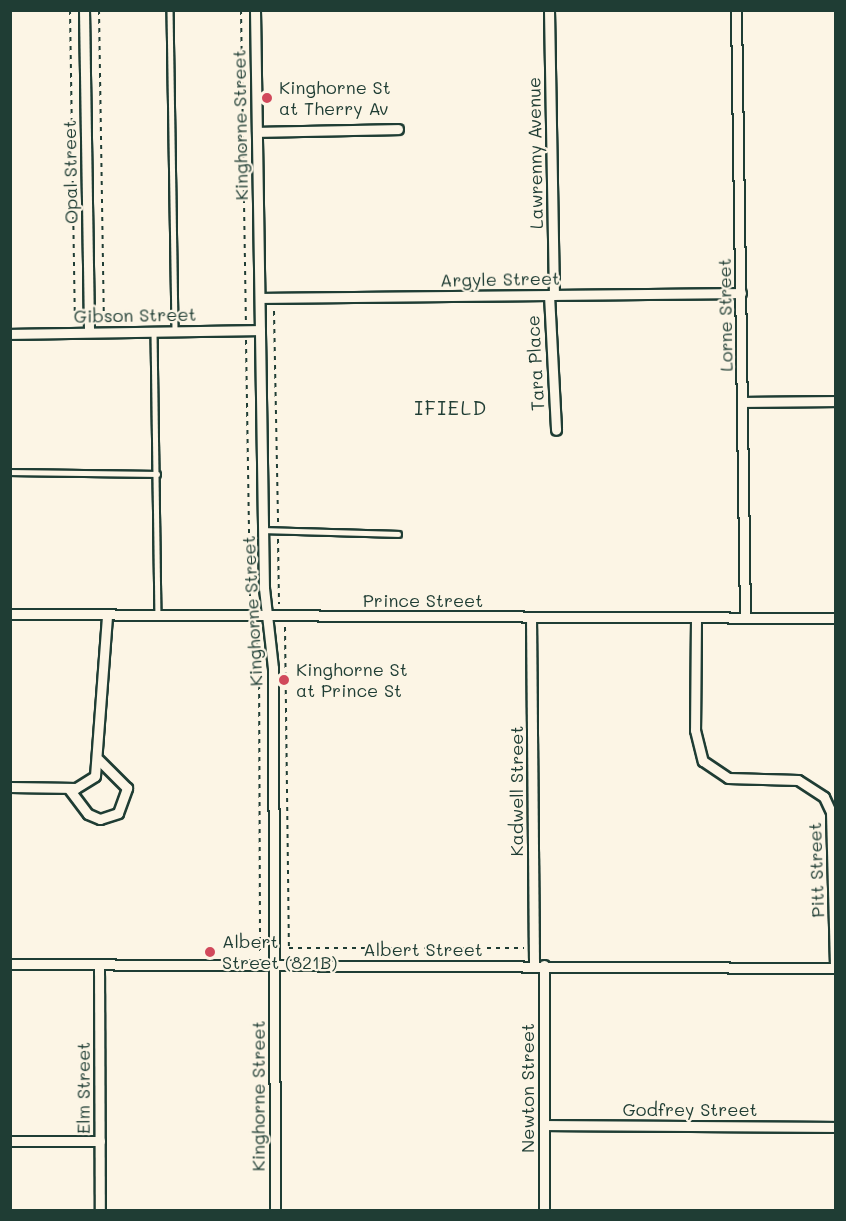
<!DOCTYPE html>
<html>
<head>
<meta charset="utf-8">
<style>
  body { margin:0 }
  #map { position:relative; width:846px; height:1221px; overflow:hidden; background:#fcf5e5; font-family:Mali,sans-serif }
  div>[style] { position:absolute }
  .path>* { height:2px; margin-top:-1px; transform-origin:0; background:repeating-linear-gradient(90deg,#1f3d34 0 4.5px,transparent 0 9px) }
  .roads { filter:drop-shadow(2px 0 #1f3d34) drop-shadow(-2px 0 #1f3d34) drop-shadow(0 2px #1f3d34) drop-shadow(0 -2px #1f3d34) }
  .lane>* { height:4.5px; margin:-2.25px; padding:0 2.25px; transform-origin:2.25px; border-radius:2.25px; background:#fcf5e5 }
  .street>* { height:9px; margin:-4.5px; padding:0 4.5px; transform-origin:4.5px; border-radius:4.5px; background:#fcf5e5 }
  .dots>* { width:16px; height:16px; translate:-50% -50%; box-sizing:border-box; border:3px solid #fcf5e5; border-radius:50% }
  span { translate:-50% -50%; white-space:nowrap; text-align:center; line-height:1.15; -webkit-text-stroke:4.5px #fcf5e5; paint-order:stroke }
  .poi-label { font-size:18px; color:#1f3d34 }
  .left { translate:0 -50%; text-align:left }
  .street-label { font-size:18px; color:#1f3d34 }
  .neighbourhood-label { font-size:20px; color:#1f3d34; letter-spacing:1.5px }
  .frame { position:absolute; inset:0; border:12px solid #1f3d34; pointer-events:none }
</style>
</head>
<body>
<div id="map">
  <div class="path">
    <i style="left:70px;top:10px;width:308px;rotate:89.1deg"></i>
    <i style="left:99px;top:10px;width:305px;rotate:89.1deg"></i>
    <i style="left:241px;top:10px;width:310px;rotate:89.1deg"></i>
    <i style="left:274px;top:311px;width:213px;rotate:88.9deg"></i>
    <i style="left:246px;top:340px;width:263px;rotate:89.1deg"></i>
    <i style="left:278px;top:539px;width:65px;rotate:89.1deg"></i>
    <i style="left:251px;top:625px;width:25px;rotate:72deg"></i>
    <i style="left:259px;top:649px;width:303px;rotate:89.8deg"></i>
    <i style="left:285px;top:627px;width:321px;rotate:89.3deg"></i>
    <i style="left:289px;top:948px;width:235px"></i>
  </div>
  <div class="roads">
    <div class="lane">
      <i style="left:170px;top:10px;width:321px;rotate:89.1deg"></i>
      <i style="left:154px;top:332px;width:282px;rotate:89.2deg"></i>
      <i style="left:10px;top:472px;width:147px;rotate:0.8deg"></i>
      <i style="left:263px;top:530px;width:135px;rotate:1.7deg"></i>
    </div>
    <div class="street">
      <i style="left:84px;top:10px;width:322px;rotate:89.1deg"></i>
      <i style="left:255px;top:10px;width:578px;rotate:89.11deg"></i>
      <i style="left:264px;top:588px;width:81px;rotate:83.6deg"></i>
      <i style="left:273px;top:668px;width:542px;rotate:89.79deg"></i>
      <i style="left:549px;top:10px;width:285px;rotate:89deg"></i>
      <i style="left:736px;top:10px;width:608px;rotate:89.15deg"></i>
      <i style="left:257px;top:132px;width:141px;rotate:-1.2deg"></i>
      <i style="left:549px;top:295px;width:135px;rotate:87deg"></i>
      <i style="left:260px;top:298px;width:481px;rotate:-0.6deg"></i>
      <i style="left:10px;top:334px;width:250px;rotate:-0.9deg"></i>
      <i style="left:743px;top:402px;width:93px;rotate:-0.6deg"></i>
      <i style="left:10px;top:614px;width:826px;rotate:0.28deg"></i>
      <i style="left:531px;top:617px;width:348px;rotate:89.5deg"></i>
      <i style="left:696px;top:619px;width:111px;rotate:90.5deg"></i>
      <i style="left:695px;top:730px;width:32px;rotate:76deg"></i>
      <i style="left:703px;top:761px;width:30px;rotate:34deg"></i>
      <i style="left:728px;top:778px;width:70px;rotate:1.6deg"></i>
      <i style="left:798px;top:780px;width:31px;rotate:33deg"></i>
      <i style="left:824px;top:797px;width:17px;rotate:65deg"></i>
      <i style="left:831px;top:812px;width:156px;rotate:88.5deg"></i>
      <i style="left:10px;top:787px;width:66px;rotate:0.9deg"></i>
      <i style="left:76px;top:788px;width:22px;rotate:-32deg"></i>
      <i style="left:95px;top:776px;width:161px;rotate:-85.7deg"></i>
      <i style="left:69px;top:789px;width:31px;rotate:53deg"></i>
      <i style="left:88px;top:814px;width:13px;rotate:23deg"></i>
      <i style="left:100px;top:819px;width:19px;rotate:-18deg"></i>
      <i style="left:118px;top:813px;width:27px;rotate:-70deg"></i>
      <i style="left:127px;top:788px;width:40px;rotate:-135deg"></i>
      <i style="left:10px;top:964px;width:826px;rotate:0.28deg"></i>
      <i style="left:99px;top:965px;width:245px;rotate:89.8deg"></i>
      <i style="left:544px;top:1125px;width:292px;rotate:0.4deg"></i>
      <i style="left:10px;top:1141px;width:90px"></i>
      <i style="left:544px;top:1210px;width:245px;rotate:-90deg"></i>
    </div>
  </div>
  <div class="dots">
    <i style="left:267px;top:98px;background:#d1495b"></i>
    <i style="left:284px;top:680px;background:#d1495b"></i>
    <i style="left:210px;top:952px;background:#d1495b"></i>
  </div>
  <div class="poi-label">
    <span class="left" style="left:279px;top:98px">Kinghorne St<br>at Therry Av</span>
    <span class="left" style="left:296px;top:680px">Kinghorne St<br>at Prince St</span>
    <span class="left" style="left:222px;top:952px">Albert<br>Street (821B)</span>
  </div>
  <div class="street-label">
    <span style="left:240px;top:125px;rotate:-91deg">Kinghorne Street</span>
    <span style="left:535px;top:153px;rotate:-91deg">Lawrenny Avenue</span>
    <span style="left:70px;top:172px;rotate:-91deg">Opal Street</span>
    <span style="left:500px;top:279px;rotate:-1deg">Argyle Street</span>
    <span style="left:135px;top:315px;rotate:-1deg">Gibson Street</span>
    <span style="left:725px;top:315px;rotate:-91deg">Lorne Street</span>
    <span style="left:535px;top:363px;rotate:-93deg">Tara Place</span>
    <span style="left:423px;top:600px">Prince Street</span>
    <span style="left:252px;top:611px;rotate:-93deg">Kinghorne Street</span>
    <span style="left:516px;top:791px;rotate:-90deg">Kadwell Street</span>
    <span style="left:816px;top:870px;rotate:-92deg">Pitt Street</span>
    <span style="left:423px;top:949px">Albert Street</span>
    <span style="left:83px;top:1088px;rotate:-90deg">Elm Street</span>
    <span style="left:527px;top:1088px;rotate:-90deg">Newton Street</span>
    <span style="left:258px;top:1096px;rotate:-90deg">Kinghorne Street</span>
    <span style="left:690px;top:1109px">Godfrey Street</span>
  </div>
  <div class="neighbourhood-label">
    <span style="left:451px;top:407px">IFIELD</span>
  </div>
  <div class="frame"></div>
</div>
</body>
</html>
